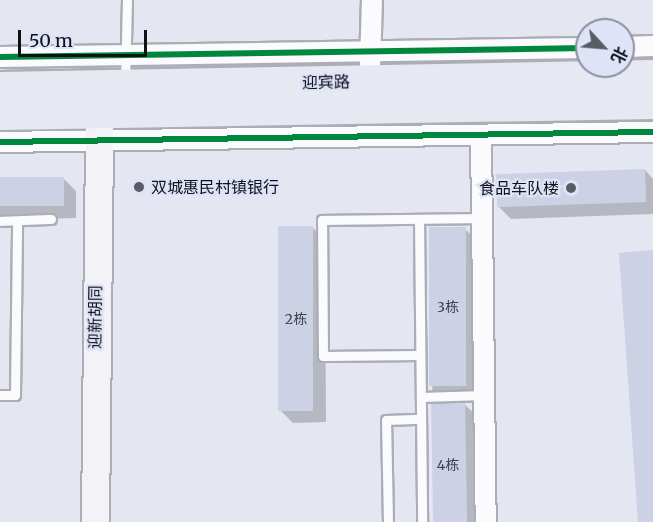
<!DOCTYPE html>
<html>
<head>
<meta charset="utf-8">
<style>
  body { margin:0 }
  #map { position:relative; width:653px; height:522px; overflow:hidden; background:#e4e6f2; font-family:Merriweather,"Noto Sans SC",serif }
  div>[style] { position:absolute }
  .shadow>* { inset:0; background:#0003 }
  .building>* { inset:0; background:#cdd1e6; transform-origin:0 0 }
  .roads { filter:drop-shadow(2px 0 #acaeb7) drop-shadow(-2px 0 #acaeb7) drop-shadow(0 2px #acaeb7) drop-shadow(0 -2px #acaeb7) }
  .lane>* { height:9px; margin:-4.5px; padding:0 4.5px; transform-origin:4.5px; border-radius:4.5px; background:#fbfbfd }
  .street>* { height:20px; margin:-10px; padding:0 10px; transform-origin:10px; border-radius:10px; background:#fbfbfd }
  .secondary>* { height:27px; margin:-13.5px; padding:0 13.5px; transform-origin:13.5px; border-radius:13.5px; background:#f2f2f7 }
  .primary>* { height:32px; margin:-16px; padding:0 16px; transform-origin:16px; border-radius:16px; background:#e7e9f2 }
  .cycleway>* { height:6px; margin:-3px; padding:0 3px; transform-origin:3px; border-radius:3px; background:#00873e }
  .dots>* { width:16px; height:16px; translate:-50% -50%; box-sizing:border-box; border:3px solid #dee3f8; border-radius:50% }
  span { translate:-50% -50%; white-space:nowrap; text-align:center; line-height:1.15; -webkit-text-stroke:4.5px #dee3f8; paint-order:stroke }
  .number-label { font-size:14px; color:#3f414c }
  .number-label span { -webkit-text-stroke-width:0 }
  .street-label { font-size:16px; color:#101118 }
  .poi-label { font-size:16px; color:#101118 }
  .left { translate:0 -50%; text-align:left }
  .right { translate:-100% -50%; text-align:right }
  .north { position:absolute; left:575px; top:18px; width:60px; height:60px; box-sizing:border-box; background:#dee3f8; border:2px solid #8c8f9e; border-radius:50%; rotate:116deg; font-size:16px; font-weight:700; line-height:24px; text-align:center; color:#101118 }
  .north::after { content:''; display:block; margin:auto; width:21px; height:27px; background:#5a5c64; clip-path:polygon(50% 0,100% 100%,50% 72%,0 100%) }
  .scale { position:absolute; left:18px; top:30px; width:129px; height:27px; box-sizing:border-box; border:3px solid #101118; border-top:0; padding-left:8px; font-size:18px; line-height:21px; white-space:nowrap; color:#101118; -webkit-text-stroke:4px #dee3f8; paint-order:stroke }
</style>
</head>
<body>
<div id="map">
  <div class="shadow">
    <i style="clip-path:polygon(645px 170px,653px 179px,653px 214px,511px 219px,499px 207px)"></i>
    <i style="clip-path:polygon(63px 178px,76px 191px,76px 218px,0 220px,0 180px)"></i>
    <i style="clip-path:polygon(312px 227px,325px 240px,326px 422px,293px 423px,281px 411px)"></i>
    <i style="clip-path:polygon(465px 229px,477px 241px,479px 398px,444px 401px,432px 389px)"></i>
    <i style="clip-path:polygon(464px 404px,477px 416px,478px 522px,434px 522px)"></i>
  </div>
  <div class="building">
    <i style="left:645px;top:169px;width:33px;height:149px;rotate:88deg"></i>
    <i style="left:64px;top:177px;width:29px;height:64px;rotate:90deg"></i>
    <i style="left:278px;top:226px;width:35px;height:185px"></i>
    <i style="left:466px;top:227px;width:159px;height:37px;rotate:90deg"></i>
    <i style="clip-path:polygon(653px 250px,653px 522px,638px 522px,619px 253px)"></i>
    <i style="left:465px;top:402px;width:120px;height:34px;rotate:89deg"></i>
  </div>
  <div class="roads">
    <div class="lane">
      <i style="left:125px;top:82px;width:82px;rotate:-88.6deg"></i>
      <i style="left:419px;top:219px;width:303px;rotate:89.4deg"></i>
      <i style="left:0;top:221px;width:51px;rotate:-2.2deg"></i>
      <i style="left:420px;top:355px;width:97px;rotate:179.4deg"></i>
      <i style="left:323px;top:356px;width:136px;rotate:-90.4deg"></i>
      <i style="left:322px;top:220px;width:160px;rotate:-0.7deg"></i>
      <i style="left:0;top:395px;width:15px"></i>
      <i style="left:15px;top:395px;width:174px;rotate:-89.3deg"></i>
      <i style="left:421px;top:397px;width:63px;rotate:-1.8deg"></i>
      <i style="left:388px;top:522px;width:102px;rotate:-91.1deg"></i>
      <i style="left:386px;top:420px;width:35px;rotate:-2deg"></i>
    </div>
    <div class="street">
      <i style="left:623px;top:47px;width:30px;rotate:-2deg"></i>
      <i style="left:0;top:57px;width:587px;rotate:-0.88deg"></i>
      <i style="left:370px;top:66px;width:66px;rotate:-88.3deg"></i>
      <i style="left:481px;top:135px;width:387px;rotate:89.3deg"></i>
      <i style="left:0;top:142px;width:653px;rotate:-0.88deg"></i>
    </div>
    <div class="secondary">
      <i style="left:95px;top:522px;width:410px;rotate:-89.4deg"></i>
    </div>
    <div class="primary">
      <i style="left:0;top:88px;width:653px;rotate:-1.05deg"></i>
      <i style="left:0;top:114px;width:653px;rotate:-0.97deg"></i>
    </div>
  </div>
  <div class="cycleway">
    <i style="left:0;top:57px;width:587px;rotate:-0.88deg"></i>
    <i style="left:0;top:142px;width:653px;rotate:-0.88deg"></i>
  </div>
  <div class="dots">
    <i style="left:139px;top:187px;background:#5a5c64"></i>
    <i style="left:571px;top:188px;background:#5a5c64"></i>
  </div>
  <div class="number-label">
    <span style="left:448px;top:307px">3栋</span>
    <span style="left:296px;top:319px">2栋</span>
    <span style="left:448px;top:465px">4栋</span>
  </div>
  <div class="street-label">
    <span style="left:326px;top:82px;rotate:-1deg">迎宾路</span>
    <span style="left:95px;top:317px;rotate:-89deg">迎新胡同</span>
  </div>
  <div class="poi-label">
    <span class="left" style="left:151px;top:187px">双城惠民村镇银行</span>
    <span class="right" style="left:559px;top:188px">食品车队楼</span>
  </div>
  <div class="north">北</div>
  <div class="scale">50 m</div>
</div>
</body>
</html>
